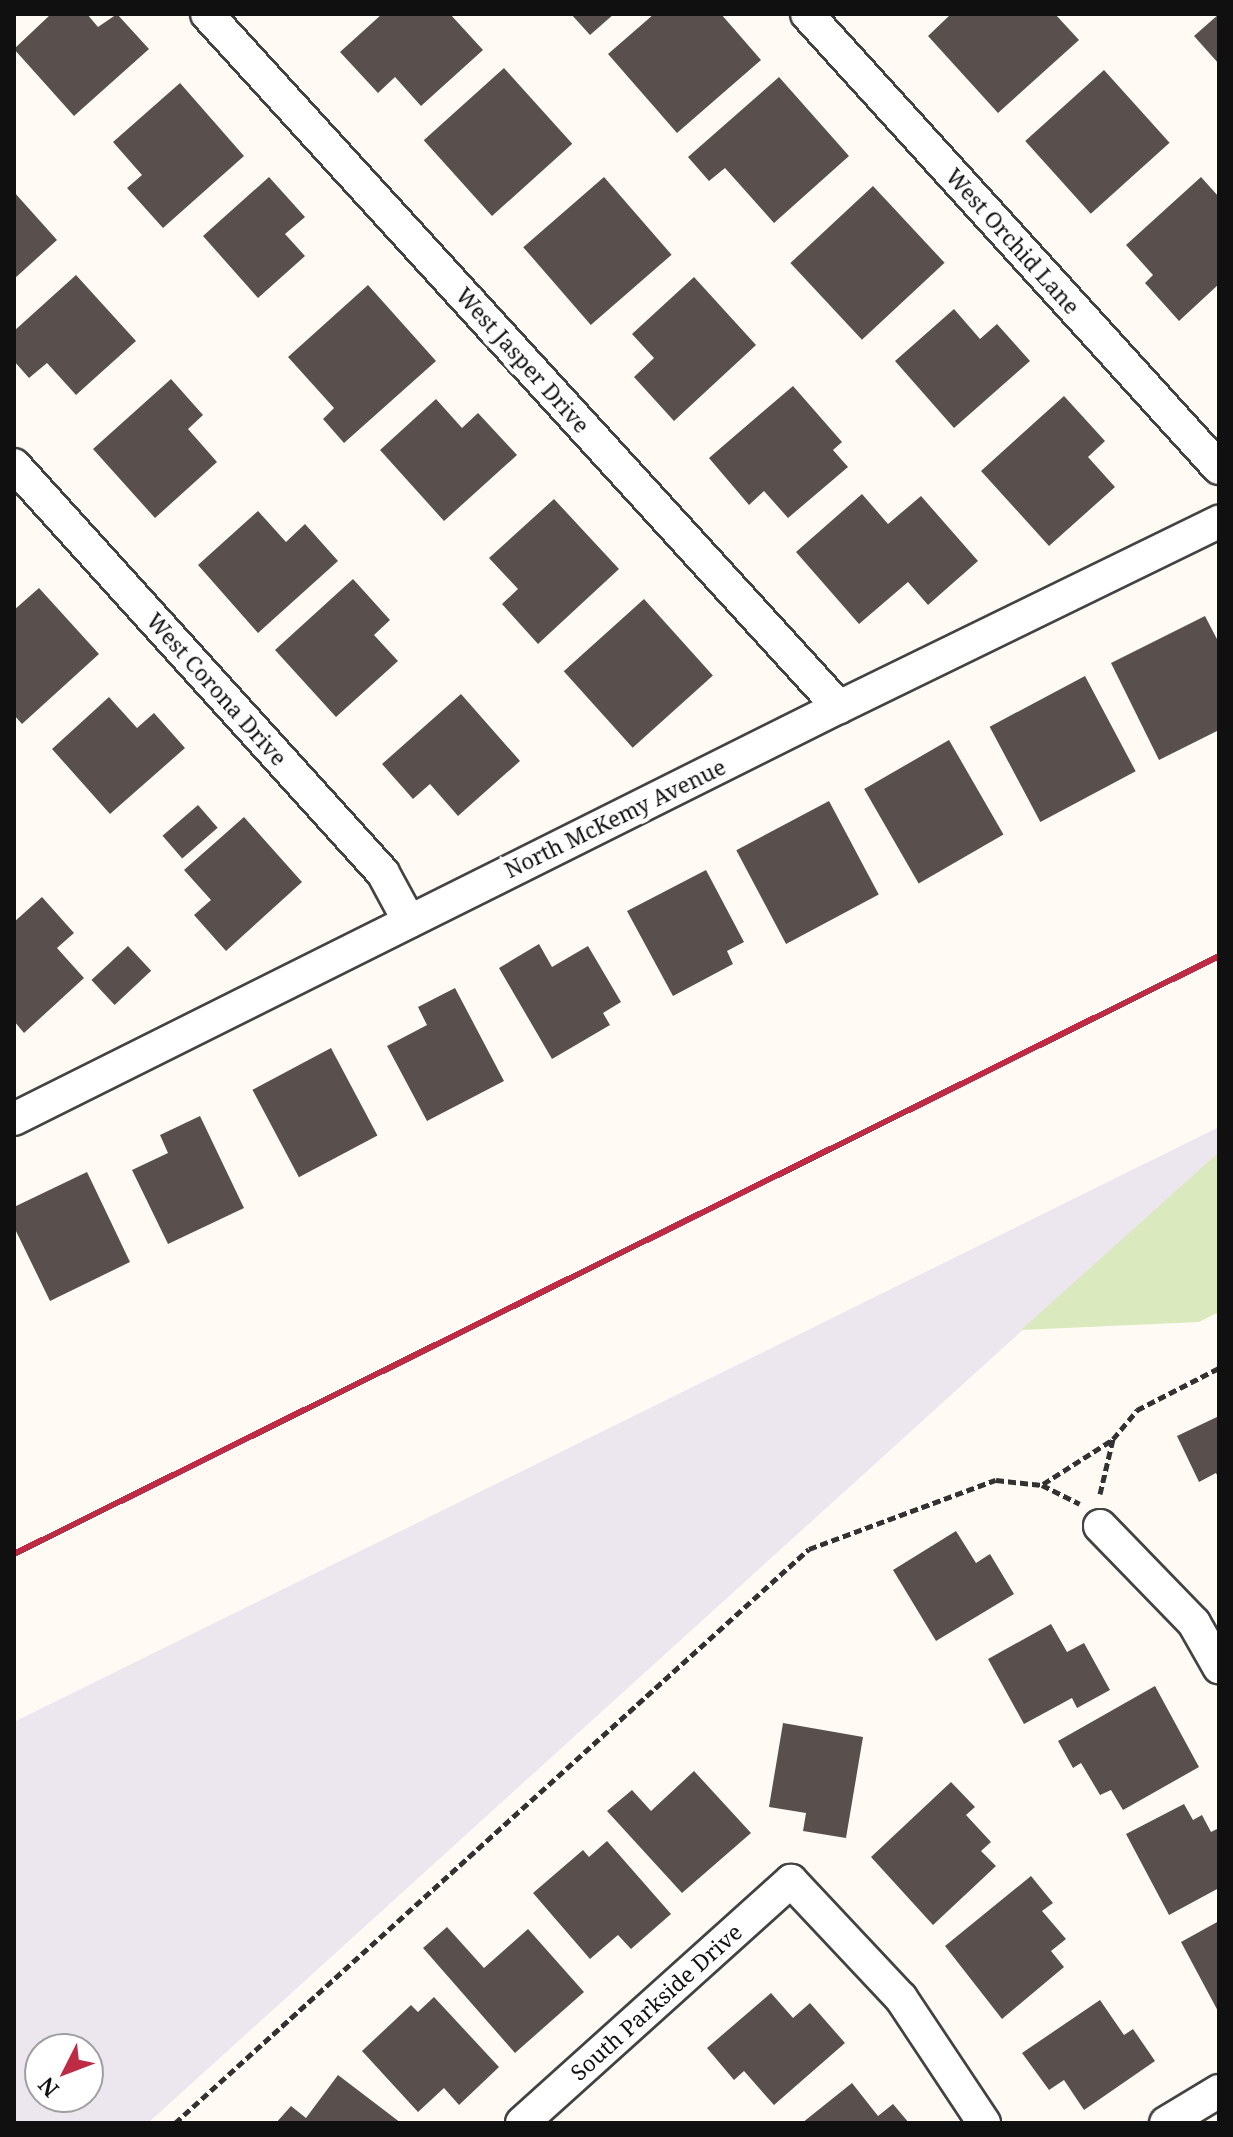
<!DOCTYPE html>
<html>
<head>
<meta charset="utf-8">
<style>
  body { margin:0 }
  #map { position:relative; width:1233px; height:2137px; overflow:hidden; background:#fffbf4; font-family:"Noto Serif",serif }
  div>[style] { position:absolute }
  .industrial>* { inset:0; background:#ece6ee }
  .green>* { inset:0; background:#dae9be }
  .building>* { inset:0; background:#59504d; transform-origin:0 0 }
  .path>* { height:5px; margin-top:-2.5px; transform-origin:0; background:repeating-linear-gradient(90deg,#323232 0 8px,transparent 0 12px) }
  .roads { filter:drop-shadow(2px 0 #434343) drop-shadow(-2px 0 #434343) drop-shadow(0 2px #434343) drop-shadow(0 -2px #434343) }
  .minor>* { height:32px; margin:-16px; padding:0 16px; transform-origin:16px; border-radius:16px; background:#fff }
  .rail>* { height:6px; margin:-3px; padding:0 3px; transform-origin:3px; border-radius:3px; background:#be2b45 }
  span { translate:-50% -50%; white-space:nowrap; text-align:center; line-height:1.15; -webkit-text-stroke:8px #fff; paint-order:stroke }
  .street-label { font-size:22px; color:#101010 }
  .frame { position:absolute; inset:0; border:16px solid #101010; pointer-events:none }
  .north { position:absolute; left:24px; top:2033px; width:80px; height:80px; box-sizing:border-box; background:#fff; border:2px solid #9f9f9f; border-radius:50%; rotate:228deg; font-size:22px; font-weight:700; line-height:32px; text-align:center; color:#101010 }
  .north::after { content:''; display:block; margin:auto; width:28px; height:36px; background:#be2b45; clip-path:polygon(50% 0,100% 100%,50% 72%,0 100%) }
</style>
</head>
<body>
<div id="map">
  <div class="industrial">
    <i style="clip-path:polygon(evenodd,1219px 1127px,1219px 1152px,148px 2123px,14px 2123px,14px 1722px,1219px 1127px,40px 2049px,88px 2049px,88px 2097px,40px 2097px,40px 2049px)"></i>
  </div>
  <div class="green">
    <i style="clip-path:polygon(1219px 1152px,1219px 1312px,1199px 1322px,1021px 1330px)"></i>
  </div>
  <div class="building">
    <i style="clip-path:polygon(51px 14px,87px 14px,98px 27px,117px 14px,149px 49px,74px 116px,14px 49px)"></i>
    <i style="clip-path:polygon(382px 14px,450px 14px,483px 50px,421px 106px,395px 77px,378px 93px,340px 52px)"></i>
    <i style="clip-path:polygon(571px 14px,614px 14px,590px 35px)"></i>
    <i style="clip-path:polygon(654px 14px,721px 14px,761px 60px,677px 133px,608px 54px)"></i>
    <i style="clip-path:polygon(951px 14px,1055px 14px,1079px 40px,998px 113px,928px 36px)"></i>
    <i style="clip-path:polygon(1219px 14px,1219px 64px,1194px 36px)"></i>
    <i style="left:504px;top:68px;width:102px;height:108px;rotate:48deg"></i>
    <i style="left:1104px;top:70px;width:98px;height:106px;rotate:48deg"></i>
    <i style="clip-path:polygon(779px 77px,849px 156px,774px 223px,725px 168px,709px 181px,688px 157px)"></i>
    <i style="clip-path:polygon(180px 83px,244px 156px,163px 228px,127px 188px,142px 175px,113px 142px)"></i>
    <i style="clip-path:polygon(269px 177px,305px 217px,285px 234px,305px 256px,258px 298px,203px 236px)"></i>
    <i style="left:604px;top:177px;width:103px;height:107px;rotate:49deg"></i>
    <i style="clip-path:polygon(1201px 177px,1219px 197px,1219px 284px,1179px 321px,1145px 283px,1153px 275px,1126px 245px)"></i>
    <i style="left:873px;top:186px;width:105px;height:113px;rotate:47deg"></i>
    <i style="clip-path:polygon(14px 192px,57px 240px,14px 279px)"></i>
    <i style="clip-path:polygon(76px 275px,136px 341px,76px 395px,47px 363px,29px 378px,14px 361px,14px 331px)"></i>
    <i style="clip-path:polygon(694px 277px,756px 345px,674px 421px,634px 377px,654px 358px,632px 334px)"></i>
    <i style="clip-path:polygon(368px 285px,436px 361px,344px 443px,323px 419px,334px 408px,288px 357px)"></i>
    <i style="clip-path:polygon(954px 309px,980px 339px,997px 324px,1030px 361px,954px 428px,895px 361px)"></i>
    <i style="clip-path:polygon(171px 379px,203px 415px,188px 429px,217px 462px,155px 518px,93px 449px)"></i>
    <i style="clip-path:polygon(793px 386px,842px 442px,833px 450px,848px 467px,788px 518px,764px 491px,749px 505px,709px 458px)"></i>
    <i style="clip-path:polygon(1064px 396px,1105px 441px,1088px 457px,1115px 487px,1049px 546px,981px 471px)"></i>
    <i style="clip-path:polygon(436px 399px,462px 428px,478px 413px,517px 455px,444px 521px,380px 450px)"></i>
    <i style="clip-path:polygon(862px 494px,888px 524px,921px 496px,978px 561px,928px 605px,908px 582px,859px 624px,796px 552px)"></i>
    <i style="clip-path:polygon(554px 499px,619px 569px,538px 644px,502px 604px,518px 589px,489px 558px)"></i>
    <i style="clip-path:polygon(258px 511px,286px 542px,305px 524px,338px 561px,258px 633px,198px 565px)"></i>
    <i style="clip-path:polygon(353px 579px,390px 620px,374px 635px,398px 661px,336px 717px,275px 650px)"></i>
    <i style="clip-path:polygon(39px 588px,99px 654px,22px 724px,14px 715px,14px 610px)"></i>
    <i style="left:644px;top:599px;width:103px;height:108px;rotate:48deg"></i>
    <i style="clip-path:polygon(1205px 616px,1219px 643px,1219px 730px,1159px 760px,1111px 663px)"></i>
    <i style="left:1085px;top:676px;width:108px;height:108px;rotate:62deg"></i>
    <i style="clip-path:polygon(461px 694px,520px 761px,458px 816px,430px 784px,413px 799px,382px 764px)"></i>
    <i style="clip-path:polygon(109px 697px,137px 728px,154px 713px,185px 748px,110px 814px,52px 749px)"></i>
    <i style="left:949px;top:740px;width:109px;height:98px;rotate:60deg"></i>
    <i style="left:829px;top:801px;width:106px;height:105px;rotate:62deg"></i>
    <i style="left:198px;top:805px;width:30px;height:47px;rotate:49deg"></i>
    <i style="clip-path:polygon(244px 817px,302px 882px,226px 951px,194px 915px,211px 900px,184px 870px)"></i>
    <i style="clip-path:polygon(706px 870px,744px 942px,727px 951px,733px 964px,673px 996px,627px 911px)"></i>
    <i style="clip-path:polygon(42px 897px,74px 933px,57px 948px,84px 978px,24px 1033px,14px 1021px,14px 922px)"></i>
    <i style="clip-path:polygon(539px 944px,552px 967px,588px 946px,621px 1002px,603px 1013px,610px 1025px,552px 1059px,499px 968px)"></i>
    <i style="left:128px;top:946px;width:34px;height:50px;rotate:47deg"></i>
    <i style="clip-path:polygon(455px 988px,504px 1081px,427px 1121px,387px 1046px,427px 1025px,418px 1007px)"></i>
    <i style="left:331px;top:1048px;width:99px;height:89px;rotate:62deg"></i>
    <i style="clip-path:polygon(200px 1116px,244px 1208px,168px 1244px,132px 1170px,168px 1153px,160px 1135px)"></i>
    <i style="clip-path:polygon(87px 1172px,130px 1262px,50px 1301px,14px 1227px,14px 1207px)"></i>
    <i style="clip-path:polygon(1219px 1416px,1219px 1479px,1216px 1473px,1199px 1482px,1177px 1436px)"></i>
    <i style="clip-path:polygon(956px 1531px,976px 1563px,990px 1554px,1014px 1594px,936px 1641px,893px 1570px)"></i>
    <i style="clip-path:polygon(1051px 1624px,1067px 1652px,1084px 1643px,1110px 1690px,1077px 1708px,1072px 1698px,1024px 1724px,988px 1659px)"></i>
    <i style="clip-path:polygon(1155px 1686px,1199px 1767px,1123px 1810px,1111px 1790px,1100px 1795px,1081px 1763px,1073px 1768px,1058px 1741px)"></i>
    <i style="clip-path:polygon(783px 1723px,863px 1737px,846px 1838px,803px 1831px,806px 1813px,769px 1807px)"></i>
    <i style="clip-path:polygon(694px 1771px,751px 1833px,682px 1893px,607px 1811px,632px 1790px,651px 1811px)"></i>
    <i style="clip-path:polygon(951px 1782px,975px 1807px,966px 1815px,991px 1842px,981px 1851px,996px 1866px,933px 1925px,871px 1857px)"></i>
    <i style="clip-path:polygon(1184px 1804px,1193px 1820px,1202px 1815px,1211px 1832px,1219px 1828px,1219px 1888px,1169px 1915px,1126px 1834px)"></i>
    <i style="clip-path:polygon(607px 1841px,671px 1914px,631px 1949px,618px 1935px,590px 1959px,533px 1893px,583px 1850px,589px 1857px)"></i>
    <i style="clip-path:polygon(1031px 1876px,1053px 1903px,1042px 1911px,1066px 1939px,1051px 1951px,1064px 1967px,1002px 2019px,945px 1946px)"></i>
    <i style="clip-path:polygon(1219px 1921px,1219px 2013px,1181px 1942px)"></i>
    <i style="clip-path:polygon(447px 1927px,484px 1968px,528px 1929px,584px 1992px,515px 2053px,423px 1948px)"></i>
    <i style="clip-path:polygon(771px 1993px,793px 2018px,810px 2003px,845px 2043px,774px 2105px,744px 2071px,734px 2080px,707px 2048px)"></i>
    <i style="clip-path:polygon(434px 1997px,499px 2067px,459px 2105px,444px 2088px,418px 2112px,362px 2051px,411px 2005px,418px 2012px)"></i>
    <i style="clip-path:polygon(1100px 2000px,1124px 2035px,1133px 2029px,1155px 2061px,1084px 2110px,1064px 2080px,1049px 2090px,1022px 2053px)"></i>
    <i style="clip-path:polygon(338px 2075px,401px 2123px,276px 2123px,291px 2106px,306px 2118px)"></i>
    <i style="clip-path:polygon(852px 2083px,878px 2116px,893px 2104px,909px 2123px,802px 2123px)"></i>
  </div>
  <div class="path">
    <i style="left:1043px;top:1484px;width:82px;rotate:-32.5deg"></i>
    <i style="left:1100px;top:1494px;width:57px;rotate:-76.7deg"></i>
    <i style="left:1113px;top:1439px;width:38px;rotate:-50deg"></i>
    <i style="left:1137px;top:1410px;width:92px;rotate:-27.1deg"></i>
    <i style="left:175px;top:2123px;width:855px;rotate:-42.16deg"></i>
    <i style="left:809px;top:1549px;width:199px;rotate:-20.3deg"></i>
    <i style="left:996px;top:1480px;width:46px;rotate:6.2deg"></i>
    <i style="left:1042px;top:1485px;width:42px;rotate:26.6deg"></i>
  </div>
  <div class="roads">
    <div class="minor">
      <i style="left:207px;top:14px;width:938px;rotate:47.64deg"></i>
      <i style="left:807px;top:14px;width:613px;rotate:47.78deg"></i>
      <i style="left:14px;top:465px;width:550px;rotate:47.87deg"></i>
      <i style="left:383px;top:873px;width:55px;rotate:61.6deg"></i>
      <i style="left:14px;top:1119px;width:922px;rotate:-26.54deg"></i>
      <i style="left:839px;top:707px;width:423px;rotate:-26deg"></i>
      <i style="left:1100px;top:1526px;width:135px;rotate:45.9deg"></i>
      <i style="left:1194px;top:1623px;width:51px;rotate:60.4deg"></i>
      <i style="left:522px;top:2123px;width:362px;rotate:-42deg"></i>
      <i style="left:791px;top:1881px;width:161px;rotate:46.8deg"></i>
      <i style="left:901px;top:1998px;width:150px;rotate:56.4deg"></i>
      <i style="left:1166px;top:2123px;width:62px;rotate:-31.1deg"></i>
    </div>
  </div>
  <div class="rail">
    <i style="left:14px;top:1554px;width:1345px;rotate:-26.39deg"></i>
  </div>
  <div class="street-label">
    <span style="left:1013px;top:241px;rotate:48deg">West Orchid Lane</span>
    <span style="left:523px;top:360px;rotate:48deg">West Jasper Drive</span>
    <span style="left:217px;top:689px;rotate:48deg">West Corona Drive</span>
    <span style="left:615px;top:818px;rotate:-26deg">North McKemy Avenue</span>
    <span style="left:656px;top:2002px;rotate:-42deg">South Parkside Drive</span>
  </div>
  <div class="frame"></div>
  <div class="north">N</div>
</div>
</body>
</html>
